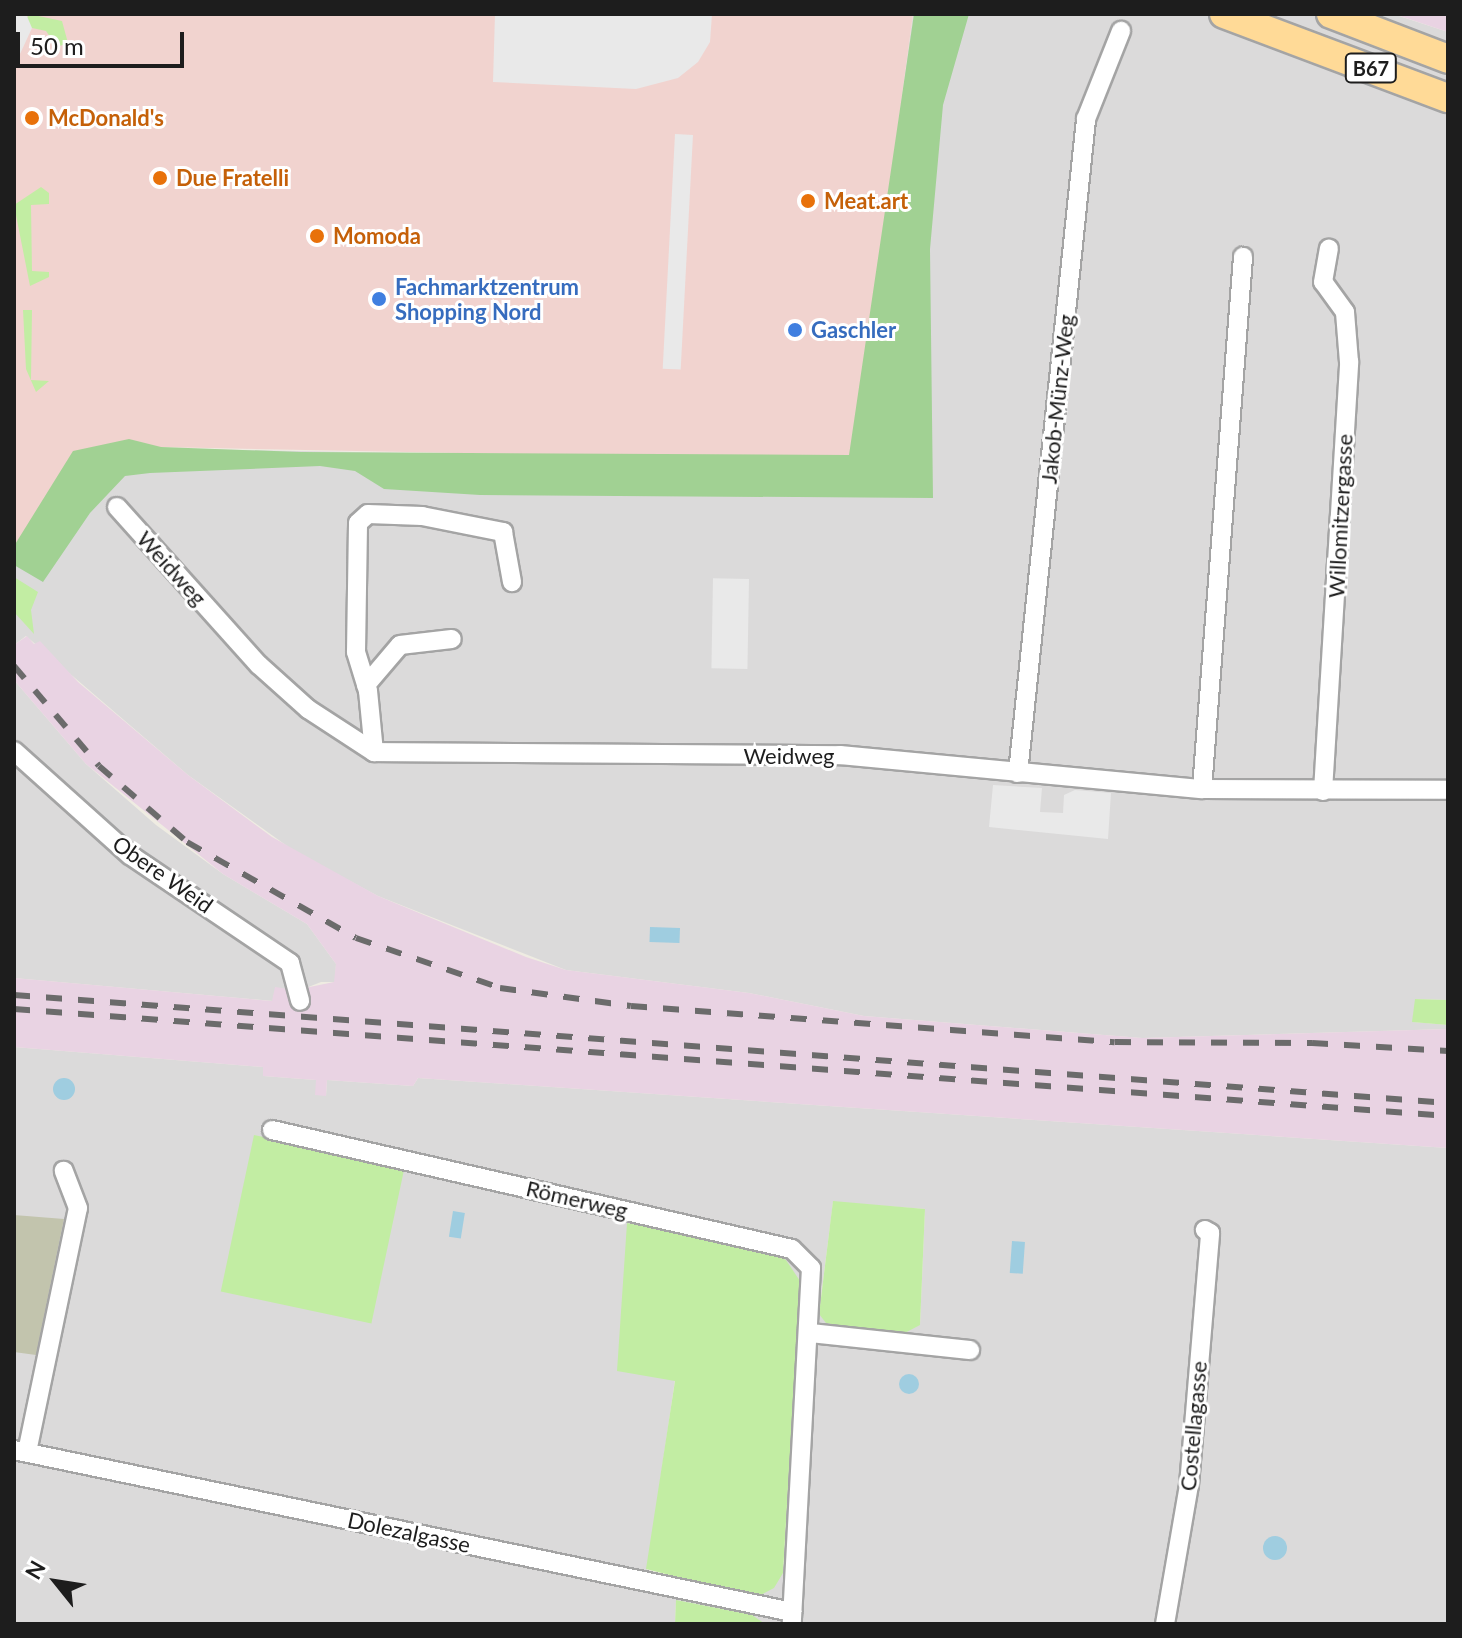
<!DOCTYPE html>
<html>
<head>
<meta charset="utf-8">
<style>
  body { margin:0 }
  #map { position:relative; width:1462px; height:1638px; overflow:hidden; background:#efece2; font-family:Lato,sans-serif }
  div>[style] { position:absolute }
  .residential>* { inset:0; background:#dbdada }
  .commercial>* { inset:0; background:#f1d3cf }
  .industrial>* { inset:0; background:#e9d3e3 }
  .construction>* { inset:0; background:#c2c4ad }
  .grass>* { inset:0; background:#c2eda3; transform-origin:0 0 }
  .forest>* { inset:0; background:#a1d193 }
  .parking>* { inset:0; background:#e9e9e9; transform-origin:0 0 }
  .water>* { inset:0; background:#9fcde0; transform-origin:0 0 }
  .round { border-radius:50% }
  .roads { filter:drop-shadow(2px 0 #a4a4a4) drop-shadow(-2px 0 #a4a4a4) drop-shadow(0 2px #a4a4a4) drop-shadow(0 -2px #a4a4a4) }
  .street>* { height:18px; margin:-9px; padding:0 9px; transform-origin:9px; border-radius:9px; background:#fff }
  .primary>* { height:28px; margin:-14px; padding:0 14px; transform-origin:14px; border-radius:14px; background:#ffda97 }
  .rail>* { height:6px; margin-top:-3px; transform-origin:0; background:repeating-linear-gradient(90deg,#6b6b6b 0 16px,transparent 0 32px) }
  .dots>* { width:22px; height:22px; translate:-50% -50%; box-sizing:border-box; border:4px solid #fff; border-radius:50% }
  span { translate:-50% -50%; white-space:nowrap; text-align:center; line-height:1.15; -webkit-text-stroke:6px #fff; paint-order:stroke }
  .shield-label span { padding:2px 6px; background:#fff; border:2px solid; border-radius:6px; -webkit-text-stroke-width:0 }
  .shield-label { font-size:20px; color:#1d1d1d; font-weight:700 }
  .food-label { font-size:22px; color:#c56008; font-weight:700 }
  .left { translate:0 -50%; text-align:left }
  .shop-label { font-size:22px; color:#366cbe; font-weight:700 }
  .street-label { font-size:22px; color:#1d1d1d }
  .frame { position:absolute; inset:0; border:16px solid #1d1d1d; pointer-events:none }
  .north { position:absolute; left:16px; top:1542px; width:80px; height:80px; -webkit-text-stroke:6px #fff; paint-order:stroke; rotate:300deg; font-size:22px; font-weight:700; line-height:32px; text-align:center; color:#1d1d1d }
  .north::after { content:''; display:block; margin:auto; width:28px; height:36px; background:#1d1d1d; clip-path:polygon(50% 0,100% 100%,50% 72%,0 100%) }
  .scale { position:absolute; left:16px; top:32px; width:168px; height:36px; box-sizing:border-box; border:4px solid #1d1d1d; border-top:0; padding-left:10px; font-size:24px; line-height:28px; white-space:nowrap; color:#1d1d1d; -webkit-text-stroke:6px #fff; paint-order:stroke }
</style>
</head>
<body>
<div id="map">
  <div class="residential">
    <i style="clip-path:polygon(913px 14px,1393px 14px,1448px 32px,1448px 1000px,1416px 999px,1413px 1022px,1448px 1025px,1448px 1029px,1142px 1038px,864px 1016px,749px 993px,566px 970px,378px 896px,294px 851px,188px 775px,26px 636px,14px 645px,14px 550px,130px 448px,853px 461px)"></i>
    <i style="clip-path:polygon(14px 680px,86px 764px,156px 825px,223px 874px,307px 924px,336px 964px,335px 982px,321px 982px,273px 1001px,14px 978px)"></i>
    <i style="clip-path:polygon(evenodd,14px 1047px,263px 1067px,264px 1076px,316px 1080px,326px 1096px,327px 1080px,413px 1086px,418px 1078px,1448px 1148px,1448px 1624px,765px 1624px,676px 1601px,675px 1624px,14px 1624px,14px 1047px,833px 1202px,925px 1209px,920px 1325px,819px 1313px,833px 1202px,14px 1047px,800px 1281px,783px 1573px,757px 1597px,647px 1570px,675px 1380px,800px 1281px)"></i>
  </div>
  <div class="commercial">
    <i style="clip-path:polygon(14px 14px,913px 14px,853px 461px,161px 447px,14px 550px)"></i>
  </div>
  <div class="industrial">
    <i style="clip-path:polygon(1394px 14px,1448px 14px,1448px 32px)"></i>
    <i style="clip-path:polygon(27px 636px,34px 644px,40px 641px,78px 682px,188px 775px,272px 837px,378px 896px,526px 957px,566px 970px,749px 993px,864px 1016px,1142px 1038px,1448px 1029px,1448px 1148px,418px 1078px,413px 1086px,327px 1080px,326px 1096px,315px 1095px,316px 1080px,263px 1076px,263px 1067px,14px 1047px,14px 978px,272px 1001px,275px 987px,295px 990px,334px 982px,336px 964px,307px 924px,223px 874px,86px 764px,14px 680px,14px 645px)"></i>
  </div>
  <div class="construction">
    <i style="clip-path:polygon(14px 1215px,64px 1219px,36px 1355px,14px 1352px)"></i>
  </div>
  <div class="grass">
    <i style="clip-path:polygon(29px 14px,62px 21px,68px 43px,57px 47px,46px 31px,23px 26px)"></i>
    <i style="clip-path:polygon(41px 187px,49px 193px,49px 204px,31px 205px,32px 271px,49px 272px,49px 277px,30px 286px,14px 205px)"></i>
    <i style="clip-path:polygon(23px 310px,32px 310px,31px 380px,49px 381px,36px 392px,26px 369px)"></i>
    <i style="clip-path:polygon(14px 577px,38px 592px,31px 610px,34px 634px,14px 612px)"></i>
    <i style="clip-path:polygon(1415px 999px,1448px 1000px,1448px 1025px,1412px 1022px)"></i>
    <i style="left:254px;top:1135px;width:154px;height:160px;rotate:12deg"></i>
    <i style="clip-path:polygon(833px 1201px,925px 1209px,920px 1325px,899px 1336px,826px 1323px,819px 1314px)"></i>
    <i style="clip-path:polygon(627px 1223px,764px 1249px,786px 1260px,800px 1281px,783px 1573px,774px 1588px,757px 1597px,646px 1569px,675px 1381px,617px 1371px)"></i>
    <i style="clip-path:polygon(676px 1600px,752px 1615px,765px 1624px,675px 1624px)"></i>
  </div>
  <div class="forest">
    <i style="clip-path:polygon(914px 14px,969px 14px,943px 105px,930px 249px,933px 498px,480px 495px,384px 489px,355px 471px,320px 466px,150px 473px,125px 476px,90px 513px,43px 582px,14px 565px,14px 546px,73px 451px,129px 439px,161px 447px,301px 452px,849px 455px)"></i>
  </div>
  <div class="parking">
    <i style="clip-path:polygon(14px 14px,26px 14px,32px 28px,14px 67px)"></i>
    <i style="clip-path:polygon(495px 14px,712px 14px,710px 42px,698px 62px,678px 78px,636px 89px,493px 82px)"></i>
    <i style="left:675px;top:134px;width:18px;height:235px;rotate:3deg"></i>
    <i style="left:749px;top:579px;width:90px;height:36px;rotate:91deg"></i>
    <i style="clip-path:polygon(993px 785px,1042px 788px,1040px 812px,1063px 813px,1064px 795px,1075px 790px,1111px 793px,1108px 839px,989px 827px)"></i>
  </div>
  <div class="water">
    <i style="left:650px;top:927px;width:30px;height:15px;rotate:2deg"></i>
    <i class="round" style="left:53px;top:1078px;width:22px;height:22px"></i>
    <i style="left:453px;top:1211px;width:12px;height:26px;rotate:9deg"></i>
    <i style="left:1012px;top:1241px;width:13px;height:32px;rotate:4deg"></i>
    <i class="round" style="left:899px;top:1374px;width:20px;height:20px"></i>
    <i class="round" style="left:1263px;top:1536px;width:24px;height:24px"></i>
  </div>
  <div class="roads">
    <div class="street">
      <i style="left:117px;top:507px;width:212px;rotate:48.1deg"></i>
      <i style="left:259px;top:665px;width:66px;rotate:41.9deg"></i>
      <i style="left:308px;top:709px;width:79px;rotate:33.1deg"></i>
      <i style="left:374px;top:752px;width:466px;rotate:0.4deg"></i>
      <i style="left:840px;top:755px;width:364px;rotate:5.4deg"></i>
      <i style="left:1202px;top:789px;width:246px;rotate:0.2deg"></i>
      <i style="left:366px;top:685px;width:52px;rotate:-49.6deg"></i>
      <i style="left:400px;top:645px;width:52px;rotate:-6.6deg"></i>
      <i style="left:14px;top:751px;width:156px;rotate:41.9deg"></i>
      <i style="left:130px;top:855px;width:193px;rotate:34deg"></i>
      <i style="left:290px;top:963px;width:39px;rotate:75deg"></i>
      <i style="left:374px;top:752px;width:61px;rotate:-95.6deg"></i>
      <i style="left:368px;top:691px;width:41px;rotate:-107.1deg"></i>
      <i style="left:356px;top:652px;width:129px;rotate:-89.1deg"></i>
      <i style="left:358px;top:523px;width:13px;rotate:-42deg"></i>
      <i style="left:368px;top:514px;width:54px;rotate:2.1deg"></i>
      <i style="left:422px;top:516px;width:83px;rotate:11.2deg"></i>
      <i style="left:503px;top:532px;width:51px;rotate:79.8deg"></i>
      <i style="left:1018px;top:773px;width:658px;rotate:-84.06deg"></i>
      <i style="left:1086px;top:119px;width:95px;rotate:-68.3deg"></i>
      <i style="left:1202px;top:789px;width:534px;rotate:-85.59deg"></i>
      <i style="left:1323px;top:791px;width:430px;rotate:-86.5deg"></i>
      <i style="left:1349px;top:362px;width:50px;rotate:-94.6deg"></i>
      <i style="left:1345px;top:312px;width:37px;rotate:-126deg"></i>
      <i style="left:1323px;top:282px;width:34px;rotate:-80deg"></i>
      <i style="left:272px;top:1130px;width:533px;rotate:12.89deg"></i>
      <i style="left:792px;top:1249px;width:27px;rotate:45deg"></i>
      <i style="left:811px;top:1268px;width:357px;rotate:93.1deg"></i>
      <i style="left:810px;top:1333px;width:161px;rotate:6.1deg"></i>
      <i style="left:14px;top:1450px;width:795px;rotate:11.76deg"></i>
      <i style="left:27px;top:1452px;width:249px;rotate:-78.2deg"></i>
      <i style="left:78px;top:1208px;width:40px;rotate:-111deg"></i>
      <i style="left:1165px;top:1624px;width:141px;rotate:-80.2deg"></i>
      <i style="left:1189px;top:1485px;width:253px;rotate:-85.2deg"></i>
      <i style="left:1210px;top:1233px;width:6px;rotate:-149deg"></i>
    </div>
    <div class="primary">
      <i style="left:1224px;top:14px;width:239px;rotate:20.6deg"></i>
      <i style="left:1331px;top:14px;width:125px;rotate:21deg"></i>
    </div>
  </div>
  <div class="rail">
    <i style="left:14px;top:666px;width:131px;rotate:49.6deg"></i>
    <i style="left:99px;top:766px;width:116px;rotate:40.8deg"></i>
    <i style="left:187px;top:842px;width:194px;rotate:29.6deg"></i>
    <i style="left:356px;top:938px;width:152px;rotate:19.1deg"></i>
    <i style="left:500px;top:988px;width:132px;rotate:7.8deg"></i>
    <i style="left:631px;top:1006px;width:485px;rotate:4.3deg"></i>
    <i style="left:1115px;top:1042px;width:197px;rotate:0.3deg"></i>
    <i style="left:1312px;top:1043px;width:136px;rotate:3.4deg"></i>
    <i style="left:14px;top:995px;width:1438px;rotate:4.31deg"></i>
    <i style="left:14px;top:1009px;width:1438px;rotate:4.27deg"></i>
  </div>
  <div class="dots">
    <i style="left:32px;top:118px;background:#e8710a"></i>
    <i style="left:160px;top:178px;background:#e8710a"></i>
    <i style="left:808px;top:201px;background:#e8710a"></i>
    <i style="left:317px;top:236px;background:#e8710a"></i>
    <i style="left:379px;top:299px;background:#3f7fe0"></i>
    <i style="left:795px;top:330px;background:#3f7fe0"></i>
  </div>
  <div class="shield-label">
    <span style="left:1371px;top:68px">B67</span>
  </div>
  <div class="food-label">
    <span class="left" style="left:48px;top:118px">McDonald's</span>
    <span class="left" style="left:176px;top:178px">Due Fratelli</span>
    <span class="left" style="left:824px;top:201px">Meat.art</span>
    <span class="left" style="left:333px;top:236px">Momoda</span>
  </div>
  <div class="shop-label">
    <span class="left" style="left:395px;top:299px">Fachmarktzentrum<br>Shopping Nord</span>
    <span class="left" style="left:811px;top:330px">Gaschler</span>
  </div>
  <div class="street-label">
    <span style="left:1057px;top:399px;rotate:-84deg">Jakob-Münz-Weg</span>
    <span style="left:1340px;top:516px;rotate:-87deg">Willomitzergasse</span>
    <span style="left:172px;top:568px;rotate:48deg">Weidweg</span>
    <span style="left:789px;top:756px">Weidweg</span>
    <span style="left:163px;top:874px;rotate:35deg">Obere Weid</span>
    <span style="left:577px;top:1199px;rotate:13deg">Römerweg</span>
    <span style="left:1193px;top:1426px;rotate:-85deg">Costellagasse</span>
    <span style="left:409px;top:1532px;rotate:12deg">Dolezalgasse</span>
  </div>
  <div class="frame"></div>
  <div class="north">N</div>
  <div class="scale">50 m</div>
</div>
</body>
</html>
